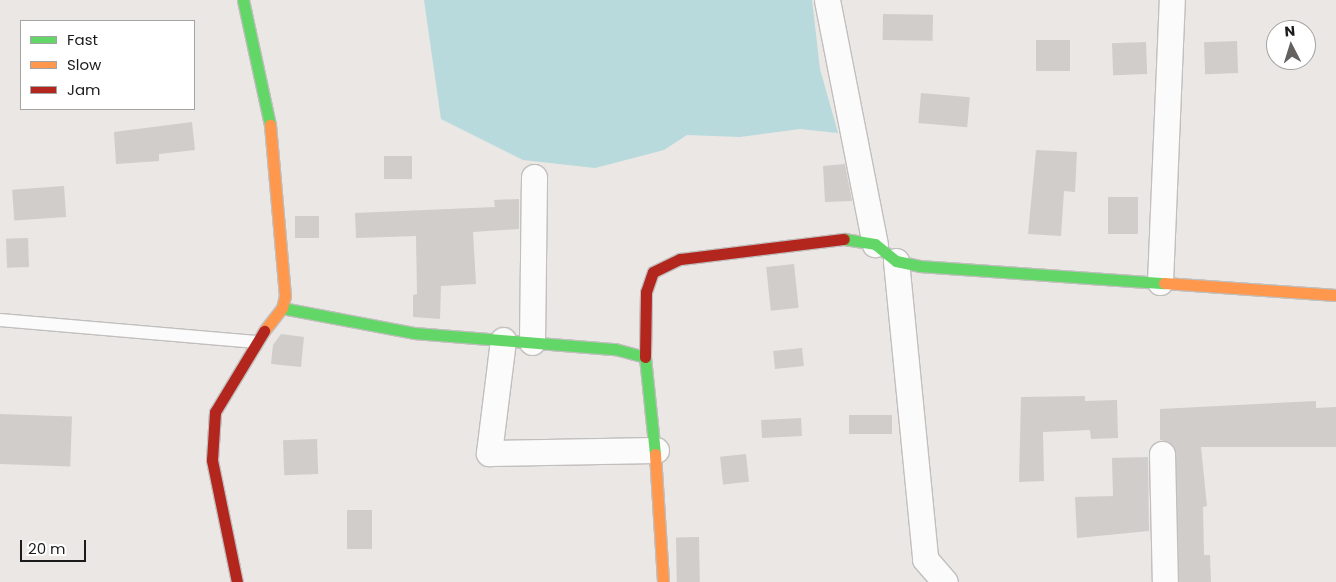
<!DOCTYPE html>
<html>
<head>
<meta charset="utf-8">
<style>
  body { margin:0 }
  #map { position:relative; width:1336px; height:582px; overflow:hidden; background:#eae7e4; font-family:Poppins,sans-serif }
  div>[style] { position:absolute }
  .water>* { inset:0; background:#b8dadc }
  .building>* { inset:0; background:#d1cdcb; transform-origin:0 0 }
  .roads { filter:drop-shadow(1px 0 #c1bfbe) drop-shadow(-1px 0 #c1bfbe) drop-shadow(0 1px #c1bfbe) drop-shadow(0 -1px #c1bfbe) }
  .lane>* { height:12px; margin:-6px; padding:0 6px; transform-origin:6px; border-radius:6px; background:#fcfbfb }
  .street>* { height:25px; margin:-12.5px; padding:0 12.5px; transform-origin:12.5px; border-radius:12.5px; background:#fcfbfb }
  .fast>* { height:11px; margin:-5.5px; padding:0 5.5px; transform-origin:5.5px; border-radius:5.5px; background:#63d668 }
  .slow>* { height:11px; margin:-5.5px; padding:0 5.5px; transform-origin:5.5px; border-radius:5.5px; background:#ff974d }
  .jam>* { height:11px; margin:-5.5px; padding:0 5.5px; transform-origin:5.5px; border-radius:5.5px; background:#b3261e }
  span { translate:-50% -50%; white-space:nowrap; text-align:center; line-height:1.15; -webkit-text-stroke:4px #fff; paint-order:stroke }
  .legend { position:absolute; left:20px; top:20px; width:175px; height:90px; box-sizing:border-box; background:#fff; border:1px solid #a4a4a4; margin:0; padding:6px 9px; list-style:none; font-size:15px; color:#1b1b1b }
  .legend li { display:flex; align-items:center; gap:10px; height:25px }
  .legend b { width:25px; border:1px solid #a4a4a4 }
  .north { position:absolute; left:1266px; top:20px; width:50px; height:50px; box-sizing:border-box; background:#fff; border:1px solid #a4a4a4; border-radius:50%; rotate:355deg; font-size:14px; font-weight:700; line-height:20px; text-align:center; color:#1b1b1b }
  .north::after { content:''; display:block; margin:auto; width:18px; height:22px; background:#636261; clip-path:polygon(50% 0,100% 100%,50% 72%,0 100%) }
  .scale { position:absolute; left:20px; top:540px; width:66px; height:22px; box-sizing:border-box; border:2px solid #1b1b1b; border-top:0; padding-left:6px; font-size:15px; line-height:18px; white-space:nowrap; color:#1b1b1b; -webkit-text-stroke:4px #fff; paint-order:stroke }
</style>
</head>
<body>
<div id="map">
  <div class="water">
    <i style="clip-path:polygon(424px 0,812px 0,820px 69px,838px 133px,800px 129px,740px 137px,687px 135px,664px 150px,595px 168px,523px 160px,441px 119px)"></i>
  </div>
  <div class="building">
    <i style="left:883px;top:14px;width:50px;height:26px;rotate:1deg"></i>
    <i style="left:1036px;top:40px;width:34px;height:31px"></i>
    <i style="left:1237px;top:41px;width:32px;height:33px;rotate:88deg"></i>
    <i style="left:1146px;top:42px;width:32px;height:34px;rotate:88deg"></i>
    <i style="left:921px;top:93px;width:49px;height:30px;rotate:5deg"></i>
    <i style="clip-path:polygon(192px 122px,195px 150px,159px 154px,159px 161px,116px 164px,114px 132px)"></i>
    <i style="clip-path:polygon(1036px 150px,1077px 152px,1075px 192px,1064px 191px,1061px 236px,1028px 234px)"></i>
    <i style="left:412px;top:156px;width:23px;height:28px;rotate:90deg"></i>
    <i style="clip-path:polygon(845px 164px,852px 201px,825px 202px,823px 166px)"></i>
    <i style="left:64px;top:186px;width:31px;height:52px;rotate:86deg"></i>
    <i style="left:1108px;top:197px;width:30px;height:37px"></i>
    <i style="clip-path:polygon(519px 199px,519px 229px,473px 232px,476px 284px,441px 286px,440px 319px,413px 317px,413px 295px,417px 294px,416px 236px,356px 238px,355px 213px,495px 207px,494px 200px)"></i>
    <i style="left:319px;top:216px;width:22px;height:24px;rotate:90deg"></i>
    <i style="left:28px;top:238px;width:29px;height:22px;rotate:88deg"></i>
    <i style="left:794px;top:264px;width:44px;height:28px;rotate:84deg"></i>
    <i style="clip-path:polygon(281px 334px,304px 337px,301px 367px,271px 364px,273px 345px)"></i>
    <i style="left:802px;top:348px;width:18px;height:29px;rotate:84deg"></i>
    <i style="clip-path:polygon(1085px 396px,1085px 401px,1117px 400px,1118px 438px,1091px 439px,1090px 430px,1043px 432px,1044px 481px,1019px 482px,1021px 397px)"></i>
    <i style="clip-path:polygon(1316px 401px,1316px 408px,1336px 407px,1336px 447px,1201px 447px,1207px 506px,1203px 507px,1204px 555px,1210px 555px,1211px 582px,1179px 582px,1176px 454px,1169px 442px,1160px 440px,1160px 409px)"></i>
    <i style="left:0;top:414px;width:72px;height:50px;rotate:2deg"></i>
    <i style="left:849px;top:415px;width:43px;height:19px"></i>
    <i style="left:801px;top:418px;width:18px;height:40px;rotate:87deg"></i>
    <i style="left:317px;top:439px;width:35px;height:34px;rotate:88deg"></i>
    <i style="left:746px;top:454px;width:28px;height:26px;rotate:84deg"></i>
    <i style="clip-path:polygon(1148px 457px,1149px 531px,1077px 538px,1075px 497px,1113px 496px,1112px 458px)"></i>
    <i style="left:347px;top:510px;width:25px;height:39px"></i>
    <i style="left:699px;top:537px;width:45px;height:23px;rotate:89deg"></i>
  </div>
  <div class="roads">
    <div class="lane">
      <i style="left:0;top:320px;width:257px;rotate:4.9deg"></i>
    </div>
    <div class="street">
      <i style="left:827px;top:0;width:249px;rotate:78.9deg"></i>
      <i style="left:896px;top:261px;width:299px;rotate:84.4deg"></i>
      <i style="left:925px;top:559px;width:30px;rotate:49deg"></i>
      <i style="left:1160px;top:282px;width:282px;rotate:-87.6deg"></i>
      <i style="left:503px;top:340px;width:114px;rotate:97.1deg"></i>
      <i style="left:489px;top:453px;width:167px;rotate:-1deg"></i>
      <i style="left:532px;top:342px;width:165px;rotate:-89.3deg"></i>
      <i style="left:1162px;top:454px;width:128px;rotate:88.7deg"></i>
    </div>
    <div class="fast">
      <i style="left:243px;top:0;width:128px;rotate:77.8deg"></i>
      <i style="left:844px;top:239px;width:31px;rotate:9deg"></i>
      <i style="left:875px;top:244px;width:27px;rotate:39deg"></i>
      <i style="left:896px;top:261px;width:24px;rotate:12deg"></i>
      <i style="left:919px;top:266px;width:246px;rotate:4deg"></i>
      <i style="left:282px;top:308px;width:134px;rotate:10.7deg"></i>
      <i style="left:414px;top:333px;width:202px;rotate:4.6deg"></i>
      <i style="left:615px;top:349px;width:31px;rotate:15deg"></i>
      <i style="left:645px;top:357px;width:98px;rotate:84.1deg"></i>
    </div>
    <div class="slow">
      <i style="left:1164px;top:283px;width:172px;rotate:4deg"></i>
      <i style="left:264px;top:331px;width:29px;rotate:-52deg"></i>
      <i style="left:282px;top:308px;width:12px;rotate:-76deg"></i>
      <i style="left:285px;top:296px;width:172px;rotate:-95deg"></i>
      <i style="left:655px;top:454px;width:128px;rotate:86.4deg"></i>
    </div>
    <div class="jam">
      <i style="left:645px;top:357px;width:65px;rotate:-89.1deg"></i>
      <i style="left:646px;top:292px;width:21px;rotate:-71deg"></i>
      <i style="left:653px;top:272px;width:30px;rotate:-26deg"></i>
      <i style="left:680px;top:259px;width:165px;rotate:-7deg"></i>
      <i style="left:237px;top:582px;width:125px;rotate:-101.6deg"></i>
      <i style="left:212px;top:460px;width:48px;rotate:-86.4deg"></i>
      <i style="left:215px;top:412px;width:95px;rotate:-58.8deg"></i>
    </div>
  </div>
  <ul class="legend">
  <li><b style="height:6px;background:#63d668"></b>Fast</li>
  <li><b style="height:6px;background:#ff974d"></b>Slow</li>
  <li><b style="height:6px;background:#b3261e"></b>Jam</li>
  </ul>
  <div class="north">N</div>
  <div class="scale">20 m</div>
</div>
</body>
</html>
